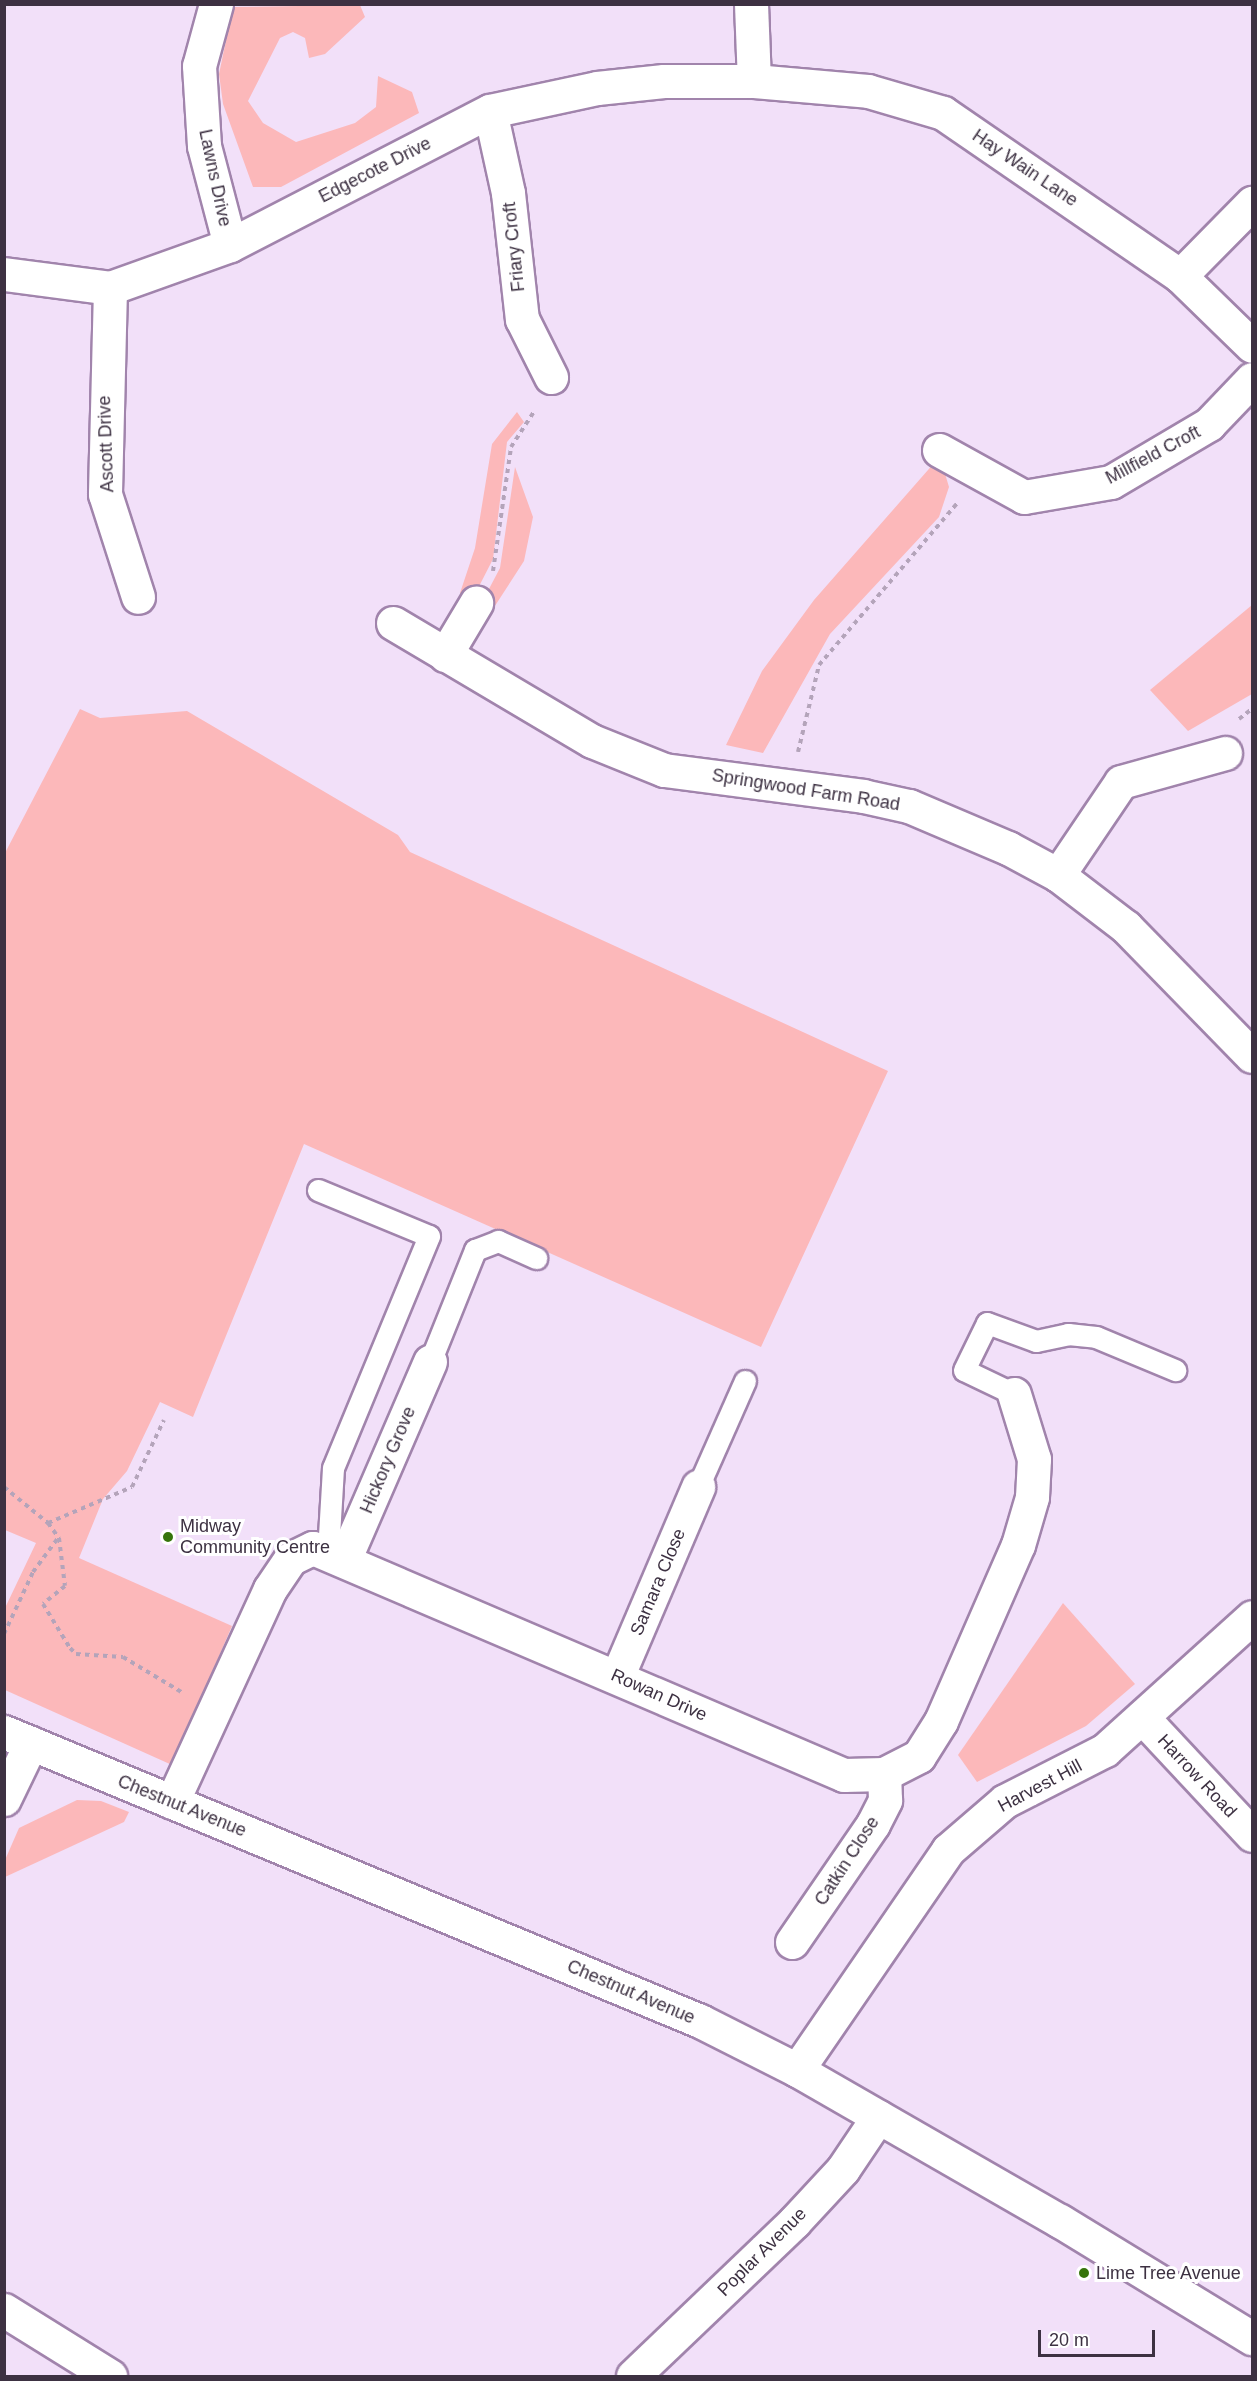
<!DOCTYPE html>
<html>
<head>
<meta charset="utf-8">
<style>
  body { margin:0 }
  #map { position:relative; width:1257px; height:2381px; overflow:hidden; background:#f2e0f9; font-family:Arial,sans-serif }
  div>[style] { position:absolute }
  .green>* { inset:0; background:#fcb8ba }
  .path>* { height:4px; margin-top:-2px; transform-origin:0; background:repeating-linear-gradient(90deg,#b4a4ba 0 4.5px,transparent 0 9px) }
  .roads { filter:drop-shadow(2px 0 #a184ac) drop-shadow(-2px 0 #a184ac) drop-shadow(0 2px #a184ac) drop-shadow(0 -2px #a184ac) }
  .lane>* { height:21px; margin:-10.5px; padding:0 10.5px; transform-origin:10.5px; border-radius:10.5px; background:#fff }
  .street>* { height:33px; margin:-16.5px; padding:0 16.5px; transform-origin:16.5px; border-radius:16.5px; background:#fff }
  .secondary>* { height:33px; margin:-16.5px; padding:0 16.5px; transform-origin:16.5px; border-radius:16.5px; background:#fff }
  .dots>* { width:16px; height:16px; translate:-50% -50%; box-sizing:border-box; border:3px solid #fff; border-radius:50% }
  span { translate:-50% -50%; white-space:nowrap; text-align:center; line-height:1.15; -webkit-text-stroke:6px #fff; paint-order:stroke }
  .street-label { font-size:18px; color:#3d3142 }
  .poi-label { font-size:18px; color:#3d3142 }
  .left { translate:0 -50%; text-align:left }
  .frame { position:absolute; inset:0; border:6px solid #3d3142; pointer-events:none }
  .scale { position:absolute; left:1038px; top:2330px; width:117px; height:27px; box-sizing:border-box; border:3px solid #3d3142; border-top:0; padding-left:8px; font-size:18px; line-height:21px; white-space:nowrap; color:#3d3142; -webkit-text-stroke:4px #fff; paint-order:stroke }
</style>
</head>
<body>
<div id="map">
  <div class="green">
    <i style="clip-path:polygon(360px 5px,365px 17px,325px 54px,309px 58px,305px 38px,293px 32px,280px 38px,248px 101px,263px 123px,296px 142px,355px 123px,376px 107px,378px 76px,412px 92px,419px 113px,281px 187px,253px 187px,223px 104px,219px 74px,233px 7px)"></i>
    <i style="clip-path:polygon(517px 412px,524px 422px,507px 442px,493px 559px,471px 602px,460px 593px,475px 548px,492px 444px)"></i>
    <i style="clip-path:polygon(935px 462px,943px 467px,949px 487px,939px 517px,830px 634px,763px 753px,726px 745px,762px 671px,814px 600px)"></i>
    <i style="clip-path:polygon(515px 467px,533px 517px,524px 561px,491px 612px,480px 606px,500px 568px)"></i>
    <i style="clip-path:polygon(1252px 605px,1252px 694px,1188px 731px,1150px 690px)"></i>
    <i style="clip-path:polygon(80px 709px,100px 718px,187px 711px,398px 835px,410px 852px,888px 1071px,761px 1347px,304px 1144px,193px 1417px,160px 1402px,127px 1471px,103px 1499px,79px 1558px,232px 1626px,172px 1765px,5px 1690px,5px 1608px,36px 1543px,5px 1530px,5px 853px)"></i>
    <i style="clip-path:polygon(1063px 1603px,1135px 1684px,1086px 1726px,977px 1782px,958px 1755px)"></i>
    <i style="clip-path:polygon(77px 1800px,101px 1801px,129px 1812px,124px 1822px,5px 1877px,5px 1860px,19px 1828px)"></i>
  </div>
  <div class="path">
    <i style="left:493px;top:571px;width:125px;rotate:-81.7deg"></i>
    <i style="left:511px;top:447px;width:44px;rotate:-57deg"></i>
    <i style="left:1239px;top:719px;width:16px;rotate:-38deg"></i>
    <i style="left:798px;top:752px;width:89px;rotate:-76.4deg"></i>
    <i style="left:819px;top:665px;width:214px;rotate:-49.5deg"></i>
    <i style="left:4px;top:1487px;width:57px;rotate:39.3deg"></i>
    <i style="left:48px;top:1523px;width:91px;rotate:-23.2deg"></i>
    <i style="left:132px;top:1487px;width:74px;rotate:-64.5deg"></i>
    <i style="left:48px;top:1523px;width:19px;rotate:54deg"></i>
    <i style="left:59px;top:1538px;width:48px;rotate:82.9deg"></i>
    <i style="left:65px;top:1586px;width:28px;rotate:141deg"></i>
    <i style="left:43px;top:1604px;width:52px;rotate:58.5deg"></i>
    <i style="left:70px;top:1648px;width:8px;rotate:45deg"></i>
    <i style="left:76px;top:1654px;width:47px;rotate:3.7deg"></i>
    <i style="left:123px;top:1657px;width:70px;rotate:31deg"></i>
    <i style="left:4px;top:1634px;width:68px;rotate:-64.9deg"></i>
    <i style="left:33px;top:1572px;width:42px;rotate:-53.7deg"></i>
  </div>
  <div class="roads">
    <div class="lane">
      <i style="left:318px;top:1190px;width:120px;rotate:22.5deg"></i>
      <i style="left:429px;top:1236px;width:251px;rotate:112.5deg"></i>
      <i style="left:333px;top:1468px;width:84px;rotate:93.4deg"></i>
      <i style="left:430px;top:1362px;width:121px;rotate:-68.1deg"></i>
      <i style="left:475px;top:1250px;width:25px;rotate:-21deg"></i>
      <i style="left:498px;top:1241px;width:42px;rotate:24.1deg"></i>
      <i style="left:1014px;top:1394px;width:55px;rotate:-154.4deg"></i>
      <i style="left:964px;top:1370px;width:52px;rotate:-63.9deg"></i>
      <i style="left:987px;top:1323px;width:52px;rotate:20.2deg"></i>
      <i style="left:1036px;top:1341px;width:33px;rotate:-12deg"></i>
      <i style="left:1068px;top:1334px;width:28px;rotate:6deg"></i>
      <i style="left:1096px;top:1337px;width:86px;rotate:22.7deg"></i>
      <i style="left:698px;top:1487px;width:116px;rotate:-66.1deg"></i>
    </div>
    <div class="street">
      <i style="left:216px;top:4px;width:64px;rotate:105.3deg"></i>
      <i style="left:199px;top:66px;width:80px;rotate:86.4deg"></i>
      <i style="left:204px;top:146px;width:102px;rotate:75.3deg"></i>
      <i style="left:751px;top:4px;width:77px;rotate:87.8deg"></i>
      <i style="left:490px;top:111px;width:84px;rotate:77.6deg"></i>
      <i style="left:508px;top:193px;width:127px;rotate:83.7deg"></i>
      <i style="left:522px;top:319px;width:65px;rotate:63.4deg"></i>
      <i style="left:4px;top:274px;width:107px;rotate:7.5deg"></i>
      <i style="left:110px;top:288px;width:127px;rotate:-19.7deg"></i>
      <i style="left:230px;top:245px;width:292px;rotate:-27.3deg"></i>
      <i style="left:490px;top:111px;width:109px;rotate:-12.1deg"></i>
      <i style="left:597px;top:88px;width:67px;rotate:-6deg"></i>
      <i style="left:664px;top:81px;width:90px"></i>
      <i style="left:754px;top:81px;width:114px;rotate:5deg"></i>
      <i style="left:868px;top:91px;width:78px;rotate:16.3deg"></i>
      <i style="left:943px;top:113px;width:288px;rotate:34.5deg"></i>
      <i style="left:1180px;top:276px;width:100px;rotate:44.2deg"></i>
      <i style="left:1180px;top:276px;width:103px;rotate:-45.4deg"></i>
      <i style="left:110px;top:288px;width:206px;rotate:91.4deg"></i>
      <i style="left:105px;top:494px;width:108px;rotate:72.2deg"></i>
      <i style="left:939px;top:450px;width:97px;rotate:28.9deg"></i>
      <i style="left:1024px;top:497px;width:88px;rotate:-9.8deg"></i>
      <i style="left:1111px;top:482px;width:114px;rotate:-30.6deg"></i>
      <i style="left:1209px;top:424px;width:62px;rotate:-46.3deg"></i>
      <i style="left:393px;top:623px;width:231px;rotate:30.7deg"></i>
      <i style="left:592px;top:741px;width:78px;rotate:21.9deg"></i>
      <i style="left:664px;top:770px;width:201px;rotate:7.4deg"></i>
      <i style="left:863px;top:796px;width:47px;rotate:12.3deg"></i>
      <i style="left:909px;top:806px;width:108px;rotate:23deg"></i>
      <i style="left:1008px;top:848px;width:57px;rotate:28.4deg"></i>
      <i style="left:1058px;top:875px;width:86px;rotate:37.4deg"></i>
      <i style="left:1126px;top:927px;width:180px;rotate:45.7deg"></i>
      <i style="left:445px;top:655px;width:61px;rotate:-59.2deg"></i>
      <i style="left:1058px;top:875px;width:112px;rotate:-55.9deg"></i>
      <i style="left:1121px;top:782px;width:108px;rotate:-15.6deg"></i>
      <i style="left:345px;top:1558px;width:214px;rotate:-66.6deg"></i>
      <i style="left:617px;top:1677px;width:207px;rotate:-66.9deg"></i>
      <i style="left:1142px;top:1717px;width:161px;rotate:47deg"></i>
      <i style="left:4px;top:1799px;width:62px;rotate:-64.3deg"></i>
      <i style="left:172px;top:1802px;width:234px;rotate:-65.3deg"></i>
      <i style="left:270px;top:1589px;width:36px;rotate:-56deg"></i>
      <i style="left:290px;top:1559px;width:25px;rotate:-26deg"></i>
      <i style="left:313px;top:1548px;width:577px;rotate:23.15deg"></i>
      <i style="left:844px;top:1775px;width:40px;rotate:-1.4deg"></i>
      <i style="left:884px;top:1774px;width:39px;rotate:-27deg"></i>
      <i style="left:919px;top:1756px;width:41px;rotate:-57.8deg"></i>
      <i style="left:941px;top:1721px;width:192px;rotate:-66.4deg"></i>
      <i style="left:1018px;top:1545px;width:50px;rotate:-73.7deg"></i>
      <i style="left:1032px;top:1497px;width:38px;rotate:-87deg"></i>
      <i style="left:1034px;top:1459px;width:68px;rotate:-107.1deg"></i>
      <i style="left:792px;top:1942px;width:143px;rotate:-55.5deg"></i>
      <i style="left:873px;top:1824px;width:27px;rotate:-63deg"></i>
      <i style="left:885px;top:1800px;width:26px;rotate:-92deg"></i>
      <i style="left:797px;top:2070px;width:267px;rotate:-55.5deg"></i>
      <i style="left:948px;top:1850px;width:75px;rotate:-40.7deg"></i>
      <i style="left:1005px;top:1801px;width:112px;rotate:-27deg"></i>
      <i style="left:1105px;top:1750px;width:198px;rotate:-42.1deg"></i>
      <i style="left:4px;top:2310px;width:125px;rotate:31.9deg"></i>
      <i style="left:633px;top:2376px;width:223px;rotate:-43.7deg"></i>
      <i style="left:794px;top:2222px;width:72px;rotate:-47.2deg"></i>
      <i style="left:843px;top:2169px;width:63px;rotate:-56.1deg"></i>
    </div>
    <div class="secondary">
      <i style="left:4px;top:1732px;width:754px;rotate:22.55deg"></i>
      <i style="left:700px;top:2021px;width:109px;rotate:26.8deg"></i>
      <i style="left:797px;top:2070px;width:303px;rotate:29.9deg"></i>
      <i style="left:1060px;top:2221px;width:225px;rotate:31.4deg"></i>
    </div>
  </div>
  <div class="dots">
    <i style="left:168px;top:1537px;background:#36740b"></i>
    <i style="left:1084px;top:2273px;background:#36740b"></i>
  </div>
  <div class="street-label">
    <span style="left:1025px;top:168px;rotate:34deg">Hay Wain Lane</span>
    <span style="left:375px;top:170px;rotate:-27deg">Edgecote Drive</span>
    <span style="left:215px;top:178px;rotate:78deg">Lawns Drive</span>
    <span style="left:514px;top:247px;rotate:-96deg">Friary Croft</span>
    <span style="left:106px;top:444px;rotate:-92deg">Ascott Drive</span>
    <span style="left:1153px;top:455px;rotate:-28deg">Millfield Croft</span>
    <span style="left:806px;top:790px;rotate:9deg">Springwood Farm Road</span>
    <span style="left:388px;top:1460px;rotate:-67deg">Hickory Grove</span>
    <span style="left:658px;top:1582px;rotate:-67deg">Samara Close</span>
    <span style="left:659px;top:1695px;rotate:24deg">Rowan Drive</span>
    <span style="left:1197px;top:1776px;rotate:47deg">Harrow Road</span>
    <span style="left:1040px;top:1786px;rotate:-28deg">Harvest Hill</span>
    <span style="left:182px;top:1806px;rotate:22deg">Chestnut Avenue</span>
    <span style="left:847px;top:1861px;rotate:-57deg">Catkin Close</span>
    <span style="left:631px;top:1992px;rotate:23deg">Chestnut Avenue</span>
    <span style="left:762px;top:2252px;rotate:-45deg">Poplar Avenue</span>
  </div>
  <div class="poi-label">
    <span class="left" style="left:180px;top:1537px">Midway<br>Community Centre</span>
    <span class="left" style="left:1096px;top:2273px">Lime Tree Avenue</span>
  </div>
  <div class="frame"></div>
  <div class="scale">20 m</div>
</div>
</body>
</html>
